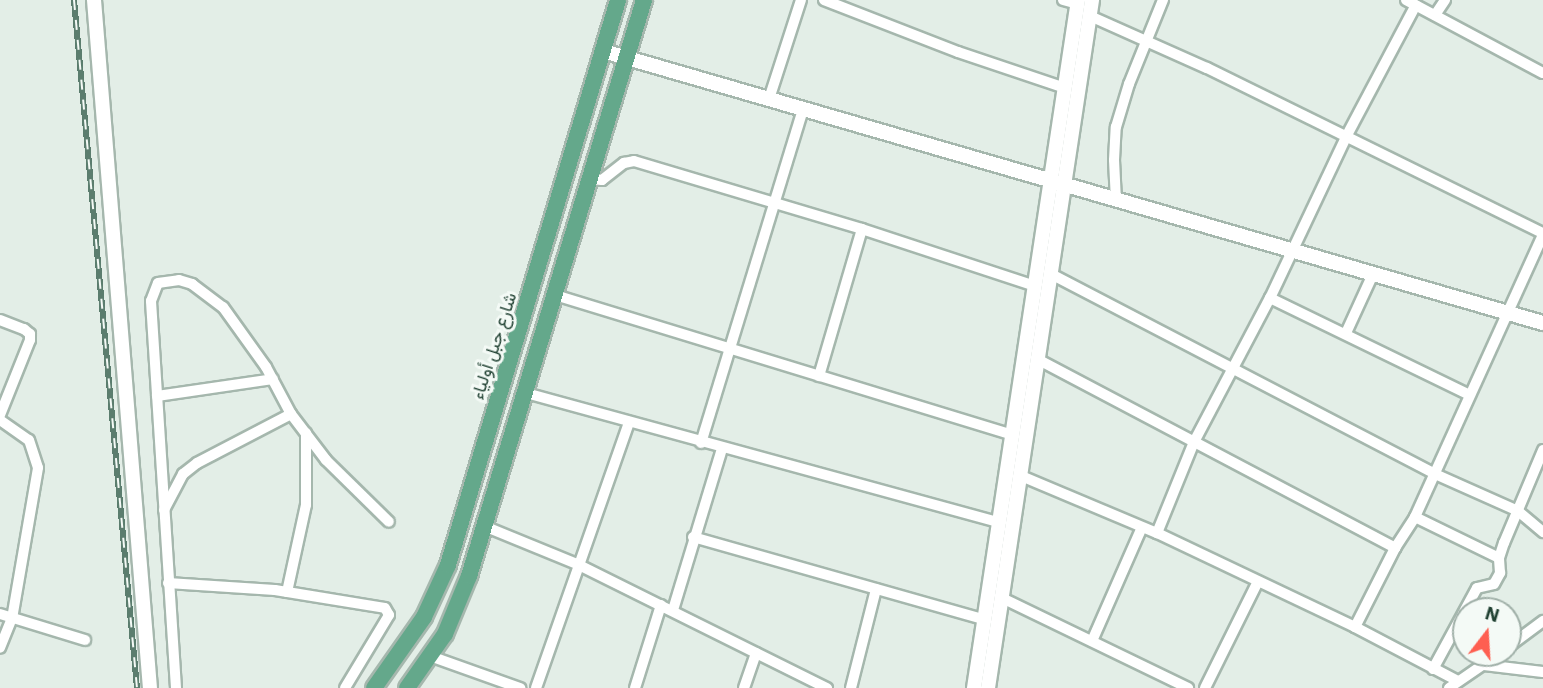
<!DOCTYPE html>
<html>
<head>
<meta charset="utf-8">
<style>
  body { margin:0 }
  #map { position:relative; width:1543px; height:688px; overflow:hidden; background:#e3eee7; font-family:"IBM Plex Sans",Vazirmatn,sans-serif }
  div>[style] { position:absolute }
  .roads { filter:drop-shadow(2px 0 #a5b7ad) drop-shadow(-2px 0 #a5b7ad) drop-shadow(0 2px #a5b7ad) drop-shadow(0 -2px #a5b7ad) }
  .street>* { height:10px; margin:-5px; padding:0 5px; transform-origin:5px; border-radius:5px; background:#fff }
  .secondary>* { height:14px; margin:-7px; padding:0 7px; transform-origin:7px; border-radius:7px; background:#fff }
  .primary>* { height:16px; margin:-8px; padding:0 8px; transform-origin:8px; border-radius:8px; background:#64a88b }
  .rail>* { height:6px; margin-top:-3px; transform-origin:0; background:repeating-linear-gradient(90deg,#f4faf6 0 10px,#5b7d6e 0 20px); box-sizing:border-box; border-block:2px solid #5b7d6e }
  span { translate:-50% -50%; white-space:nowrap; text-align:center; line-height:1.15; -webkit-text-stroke:6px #f4faf6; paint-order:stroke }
  .street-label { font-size:18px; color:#214233 }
  .north { position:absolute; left:1452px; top:597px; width:70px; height:70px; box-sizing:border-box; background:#f4faf6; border:2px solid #a0b0a8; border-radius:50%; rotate:17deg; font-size:19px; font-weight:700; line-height:28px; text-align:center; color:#214233 }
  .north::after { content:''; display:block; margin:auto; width:24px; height:32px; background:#fe5f51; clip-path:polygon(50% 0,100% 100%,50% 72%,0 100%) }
</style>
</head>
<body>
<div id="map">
  <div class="roads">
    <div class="street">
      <i style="left:824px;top:0;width:144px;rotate:21.2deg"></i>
      <i style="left:958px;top:52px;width:113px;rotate:18.6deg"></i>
      <i style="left:1063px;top:0;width:16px;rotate:15deg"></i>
      <i style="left:1406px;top:0;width:155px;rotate:28.1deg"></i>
      <i style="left:1435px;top:15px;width:18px;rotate:-56deg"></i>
      <i style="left:1090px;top:16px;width:128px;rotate:24deg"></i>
      <i style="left:1207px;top:68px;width:374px;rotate:26.2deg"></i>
      <i style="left:769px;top:99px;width:104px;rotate:-72.1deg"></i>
      <i style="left:590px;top:179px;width:12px;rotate:5deg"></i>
      <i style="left:602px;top:180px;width:28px;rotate:-38deg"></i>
      <i style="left:624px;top:163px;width:10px;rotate:-11deg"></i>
      <i style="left:634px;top:161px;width:238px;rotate:16.6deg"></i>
      <i style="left:862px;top:229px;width:182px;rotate:18.2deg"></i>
      <i style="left:1116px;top:201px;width:41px;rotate:-92.8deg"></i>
      <i style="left:1114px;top:160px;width:33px;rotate:-87deg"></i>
      <i style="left:1116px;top:127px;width:45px;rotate:-73.2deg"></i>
      <i style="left:1129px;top:84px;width:91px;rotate:-68deg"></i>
      <i style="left:1051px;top:274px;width:433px;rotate:27.5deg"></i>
      <i style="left:1435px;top:474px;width:91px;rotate:24deg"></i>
      <i style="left:1518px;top:511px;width:33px;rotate:40deg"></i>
      <i style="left:555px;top:295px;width:478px;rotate:17deg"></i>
      <i style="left:1270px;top:298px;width:222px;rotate:25.9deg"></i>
      <i style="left:0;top:320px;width:26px;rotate:21deg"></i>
      <i style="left:24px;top:329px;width:8px;rotate:40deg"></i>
      <i style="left:30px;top:334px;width:6px;rotate:90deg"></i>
      <i style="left:30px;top:340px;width:81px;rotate:111.8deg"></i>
      <i style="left:1346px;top:333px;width:65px;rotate:-65.4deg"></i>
      <i style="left:1039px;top:360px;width:403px;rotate:27.8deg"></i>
      <i style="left:819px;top:376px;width:153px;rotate:-73.7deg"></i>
      <i style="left:526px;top:393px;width:490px;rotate:15.3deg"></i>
      <i style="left:157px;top:396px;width:117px;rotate:-8.3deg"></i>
      <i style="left:0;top:420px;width:35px;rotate:35deg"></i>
      <i style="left:29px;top:440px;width:29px;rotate:72deg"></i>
      <i style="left:38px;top:468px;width:152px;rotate:99.8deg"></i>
      <i style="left:12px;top:618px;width:32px;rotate:112deg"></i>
      <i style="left:701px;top:443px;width:349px;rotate:-73deg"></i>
      <i style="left:1019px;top:475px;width:150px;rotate:22.8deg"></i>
      <i style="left:1157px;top:533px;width:219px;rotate:25.4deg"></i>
      <i style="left:1355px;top:627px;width:116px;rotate:27.7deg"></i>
      <i style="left:164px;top:510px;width:41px;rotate:-62.2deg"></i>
      <i style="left:183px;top:474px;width:18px;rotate:-38deg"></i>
      <i style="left:197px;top:463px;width:106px;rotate:-27.5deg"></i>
      <i style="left:1415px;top:517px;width:93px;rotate:26deg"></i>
      <i style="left:484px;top:526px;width:103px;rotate:22.3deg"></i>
      <i style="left:579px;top:565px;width:277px;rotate:26.4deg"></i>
      <i style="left:1157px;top:533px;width:98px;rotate:-67.9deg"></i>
      <i style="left:1194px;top:442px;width:163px;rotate:-62.2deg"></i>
      <i style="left:1270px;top:298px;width:178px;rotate:-64.7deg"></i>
      <i style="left:1346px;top:137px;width:149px;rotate:-62.1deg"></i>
      <i style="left:693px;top:537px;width:301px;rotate:15.8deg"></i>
      <i style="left:168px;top:583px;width:107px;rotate:3.7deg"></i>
      <i style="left:275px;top:590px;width:111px;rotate:9.3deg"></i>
      <i style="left:385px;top:608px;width:8px;rotate:60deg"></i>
      <i style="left:389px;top:615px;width:85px;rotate:121.1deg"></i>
      <i style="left:287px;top:592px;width:89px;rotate:-77.7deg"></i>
      <i style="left:306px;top:505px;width:72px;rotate:-90deg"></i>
      <i style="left:1000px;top:597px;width:209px;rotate:25.8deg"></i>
      <i style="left:673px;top:610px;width:168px;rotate:-73.1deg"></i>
      <i style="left:0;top:614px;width:89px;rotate:17deg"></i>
      <i style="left:1355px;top:627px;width:89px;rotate:-63.1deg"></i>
      <i style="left:1395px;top:548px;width:37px;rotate:-57deg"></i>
      <i style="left:1415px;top:517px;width:310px;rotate:-65.6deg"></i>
      <i style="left:1092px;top:641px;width:124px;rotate:-66.3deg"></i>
      <i style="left:1508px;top:647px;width:44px;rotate:-36.6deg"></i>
      <i style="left:430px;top:656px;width:96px;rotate:19.6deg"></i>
      <i style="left:1484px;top:665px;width:59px;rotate:6.8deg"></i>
      <i style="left:1433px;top:669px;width:92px;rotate:-61.5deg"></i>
      <i style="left:1477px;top:588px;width:17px;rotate:-13deg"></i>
      <i style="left:1494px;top:584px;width:13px;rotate:-61deg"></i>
      <i style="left:1500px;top:573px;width:15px;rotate:-94deg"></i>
      <i style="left:1499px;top:558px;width:16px;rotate:-72deg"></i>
      <i style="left:1504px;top:543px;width:101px;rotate:-67.2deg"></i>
      <i style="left:176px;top:688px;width:388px;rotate:-93.7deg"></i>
      <i style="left:151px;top:301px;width:19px;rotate:-69deg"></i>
      <i style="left:158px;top:283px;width:21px;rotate:-8deg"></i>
      <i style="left:179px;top:280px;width:14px;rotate:17deg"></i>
      <i style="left:192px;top:284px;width:39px;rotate:37deg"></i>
      <i style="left:223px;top:307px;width:74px;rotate:54.4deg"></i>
      <i style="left:266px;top:367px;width:53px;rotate:62deg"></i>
      <i style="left:291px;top:414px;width:58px;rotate:52.7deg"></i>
      <i style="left:326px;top:460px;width:88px;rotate:44.5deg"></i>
      <i style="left:536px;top:688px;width:282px;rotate:-70.7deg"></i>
      <i style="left:635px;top:688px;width:87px;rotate:-72.6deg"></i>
      <i style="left:744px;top:688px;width:37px;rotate:-71deg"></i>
      <i style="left:851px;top:688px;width:102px;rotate:-75.8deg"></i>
      <i style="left:1205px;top:688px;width:119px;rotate:-63.6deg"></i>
      <i style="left:1449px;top:688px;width:62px;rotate:-34.5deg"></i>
    </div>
    <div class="secondary">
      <i style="left:94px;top:0;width:690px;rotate:85.35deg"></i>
      <i style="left:603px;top:51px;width:979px;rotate:16.14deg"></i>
      <i style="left:974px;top:688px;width:696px;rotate:-81.4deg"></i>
      <i style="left:988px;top:688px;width:696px;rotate:-81.4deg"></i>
    </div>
    <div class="primary">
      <i style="left:374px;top:688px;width:87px;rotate:-54.8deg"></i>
      <i style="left:424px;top:617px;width:57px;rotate:-65.2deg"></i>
      <i style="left:448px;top:565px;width:590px;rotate:-73.25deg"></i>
      <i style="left:407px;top:688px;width:66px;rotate:-54.9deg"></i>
      <i style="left:445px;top:634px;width:63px;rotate:-67.5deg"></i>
      <i style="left:469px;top:576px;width:602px;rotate:-73.1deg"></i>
    </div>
  </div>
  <div class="rail">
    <i style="left:74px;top:0;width:691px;rotate:84.77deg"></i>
  </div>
  <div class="street-label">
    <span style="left:494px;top:346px;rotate:-72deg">شارع جبل أولياء</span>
  </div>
  <div class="north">N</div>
</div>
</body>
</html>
